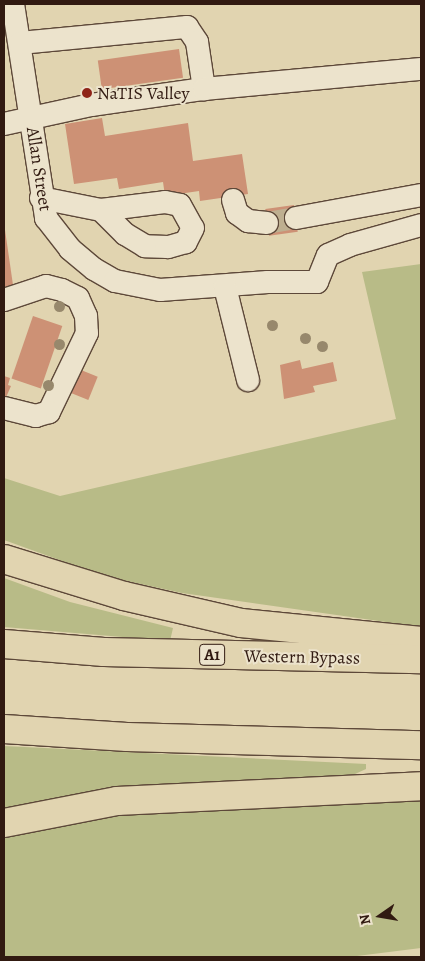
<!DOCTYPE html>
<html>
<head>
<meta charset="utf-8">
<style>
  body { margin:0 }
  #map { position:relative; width:425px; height:961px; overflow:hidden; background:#e1d4b0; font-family:Alegreya,serif }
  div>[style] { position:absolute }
  .green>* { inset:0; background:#b8bb87 }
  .building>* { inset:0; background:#cd9175; transform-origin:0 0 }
  .minor-tunnel>* { height:22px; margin-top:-11px; transform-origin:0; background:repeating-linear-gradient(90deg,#beaf90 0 22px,transparent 0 33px) }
  .roads { filter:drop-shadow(1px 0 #5d4839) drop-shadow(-1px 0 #5d4839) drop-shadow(0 1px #5d4839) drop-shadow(0 -1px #5d4839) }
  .minor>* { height:22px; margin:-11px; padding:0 11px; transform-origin:11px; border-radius:11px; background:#ece3cc }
  .highway>* { height:28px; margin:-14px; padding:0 14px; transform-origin:14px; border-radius:14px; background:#e1d4b0 }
  .trees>* { width:11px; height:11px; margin:-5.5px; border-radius:50%; background:#97886c }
  .dots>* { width:14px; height:14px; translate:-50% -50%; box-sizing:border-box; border:2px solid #ece3cc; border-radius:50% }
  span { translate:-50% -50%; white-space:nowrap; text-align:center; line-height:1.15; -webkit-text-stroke:4px #ece3cc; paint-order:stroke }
  .shield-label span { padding:1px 4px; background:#ece3cc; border:1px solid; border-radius:4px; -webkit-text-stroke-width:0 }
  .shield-label { font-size:16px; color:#311a11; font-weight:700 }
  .poi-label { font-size:18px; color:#311a11 }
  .left { translate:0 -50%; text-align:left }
  .street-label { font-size:18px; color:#311a11 }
  .frame { position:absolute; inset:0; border:5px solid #311a11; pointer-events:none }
  .north { position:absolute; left:355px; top:891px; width:50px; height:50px; -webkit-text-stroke:4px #ece3cc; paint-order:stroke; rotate:257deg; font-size:14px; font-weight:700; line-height:20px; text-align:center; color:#311a11 }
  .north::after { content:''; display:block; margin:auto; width:18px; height:22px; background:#311a11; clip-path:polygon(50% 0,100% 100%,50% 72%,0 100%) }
</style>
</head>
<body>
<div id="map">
  <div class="green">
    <i style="clip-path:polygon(421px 264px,421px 627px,182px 593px,104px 576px,4px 540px,4px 478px,60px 496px,396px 419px,362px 272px)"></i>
    <i style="clip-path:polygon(4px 578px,70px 602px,173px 628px,170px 641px,4px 627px)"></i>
    <i style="clip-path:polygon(4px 746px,366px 764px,366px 769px,355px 774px,340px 776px,194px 783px,130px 790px,4px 811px)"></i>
    <i style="clip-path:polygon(421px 800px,421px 948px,349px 957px,4px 957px,4px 837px,81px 820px,148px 812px)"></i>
  </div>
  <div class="building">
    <i style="left:179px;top:49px;width:29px;height:82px;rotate:82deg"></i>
    <i style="clip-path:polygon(102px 118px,105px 136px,188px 123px,193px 161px,242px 154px,248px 194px,200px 201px,199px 191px,165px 196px,163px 182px,119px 189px,117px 178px,74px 184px,65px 124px)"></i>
    <i style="left:294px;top:205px;width:27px;height:29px;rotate:82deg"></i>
    <i style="clip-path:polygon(4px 223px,13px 285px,4px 287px)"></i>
    <i style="left:33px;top:316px;width:31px;height:66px;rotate:19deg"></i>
    <i style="clip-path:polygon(300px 360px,302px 369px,333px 362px,337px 381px,313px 386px,315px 392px,284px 399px,280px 365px)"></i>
    <i style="left:81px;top:370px;width:18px;height:25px;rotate:22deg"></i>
    <i style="clip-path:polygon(4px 376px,10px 378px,8px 385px,11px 386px,4px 402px)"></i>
  </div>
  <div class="minor-tunnel">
    <i style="left:267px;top:223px;width:29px;rotate:-10deg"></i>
  </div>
  <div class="roads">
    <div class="minor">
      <i style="left:13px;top:4px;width:217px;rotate:81.2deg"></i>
      <i style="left:46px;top:218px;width:39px;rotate:52deg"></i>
      <i style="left:70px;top:249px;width:31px;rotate:40deg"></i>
      <i style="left:94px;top:269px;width:24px;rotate:30deg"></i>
      <i style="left:115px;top:281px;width:46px;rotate:11.3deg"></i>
      <i style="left:160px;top:290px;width:108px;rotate:-4.2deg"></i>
      <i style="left:268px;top:282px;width:49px"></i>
      <i style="left:317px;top:282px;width:29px;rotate:-68deg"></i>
      <i style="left:328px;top:255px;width:24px;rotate:-24deg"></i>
      <i style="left:350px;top:245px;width:74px;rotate:-15.7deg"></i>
      <i style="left:20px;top:43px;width:168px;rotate:-5.5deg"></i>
      <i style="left:187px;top:27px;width:18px;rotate:56deg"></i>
      <i style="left:197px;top:42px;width:48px;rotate:81.5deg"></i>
      <i style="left:4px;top:124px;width:89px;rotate:-12.3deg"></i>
      <i style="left:91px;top:105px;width:114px;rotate:-8.1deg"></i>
      <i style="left:204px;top:89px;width:218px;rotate:-5.3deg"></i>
      <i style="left:41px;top:198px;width:61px;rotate:11.3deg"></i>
      <i style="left:101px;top:210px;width:64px;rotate:-7.1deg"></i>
      <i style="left:165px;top:202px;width:15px;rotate:11deg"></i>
      <i style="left:180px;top:205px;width:26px;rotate:61deg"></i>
      <i style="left:193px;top:228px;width:16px;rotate:117deg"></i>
      <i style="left:186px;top:242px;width:19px;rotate:164deg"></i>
      <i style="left:168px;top:247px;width:23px;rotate:-178deg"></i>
      <i style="left:145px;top:246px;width:23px;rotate:-149deg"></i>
      <i style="left:125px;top:234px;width:34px;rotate:-135deg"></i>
      <i style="left:233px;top:200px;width:14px;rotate:73deg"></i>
      <i style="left:237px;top:213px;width:14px;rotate:36deg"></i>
      <i style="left:248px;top:221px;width:19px;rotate:6deg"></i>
      <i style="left:296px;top:218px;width:127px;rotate:-10.4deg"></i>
      <i style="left:225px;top:287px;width:96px;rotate:76.1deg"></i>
      <i style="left:4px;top:300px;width:44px;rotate:-18.4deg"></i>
      <i style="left:46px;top:286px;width:16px;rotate:14deg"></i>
      <i style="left:62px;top:290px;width:18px;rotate:27deg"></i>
      <i style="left:78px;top:298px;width:20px;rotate:66deg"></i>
      <i style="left:86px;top:316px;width:17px;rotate:87deg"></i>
      <i style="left:87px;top:333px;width:88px;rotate:115.7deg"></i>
      <i style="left:49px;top:412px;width:14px;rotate:163deg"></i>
      <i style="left:36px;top:416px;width:33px;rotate:-166deg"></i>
    </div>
    <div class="highway">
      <i style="left:4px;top:559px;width:126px;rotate:17.1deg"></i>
      <i style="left:124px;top:596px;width:120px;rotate:13deg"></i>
      <i style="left:241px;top:623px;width:181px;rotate:5.7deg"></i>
      <i style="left:4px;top:644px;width:100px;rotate:4.6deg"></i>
      <i style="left:104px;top:652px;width:317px;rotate:1.3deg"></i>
      <i style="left:4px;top:729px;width:123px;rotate:3.7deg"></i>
      <i style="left:127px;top:737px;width:294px;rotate:1.6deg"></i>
      <i style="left:4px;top:823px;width:115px;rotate:-11deg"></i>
      <i style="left:117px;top:801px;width:304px;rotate:-2.8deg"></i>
    </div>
  </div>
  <div class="trees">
    <i style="left:59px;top:306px"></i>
    <i style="left:272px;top:325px"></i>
    <i style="left:305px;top:338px"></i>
    <i style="left:59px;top:344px"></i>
    <i style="left:322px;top:346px"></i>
    <i style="left:48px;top:385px"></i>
  </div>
  <div class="dots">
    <i style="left:87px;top:93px;background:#8f2418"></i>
  </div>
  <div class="shield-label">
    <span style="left:212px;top:655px">A1</span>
  </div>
  <div class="poi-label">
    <span class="left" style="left:97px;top:93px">NaTIS Valley</span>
  </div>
  <div class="street-label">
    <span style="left:39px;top:169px;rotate:81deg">Allan Street</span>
    <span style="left:302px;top:657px;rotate:1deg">Western Bypass</span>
  </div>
  <div class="frame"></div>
  <div class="north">N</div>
</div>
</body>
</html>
